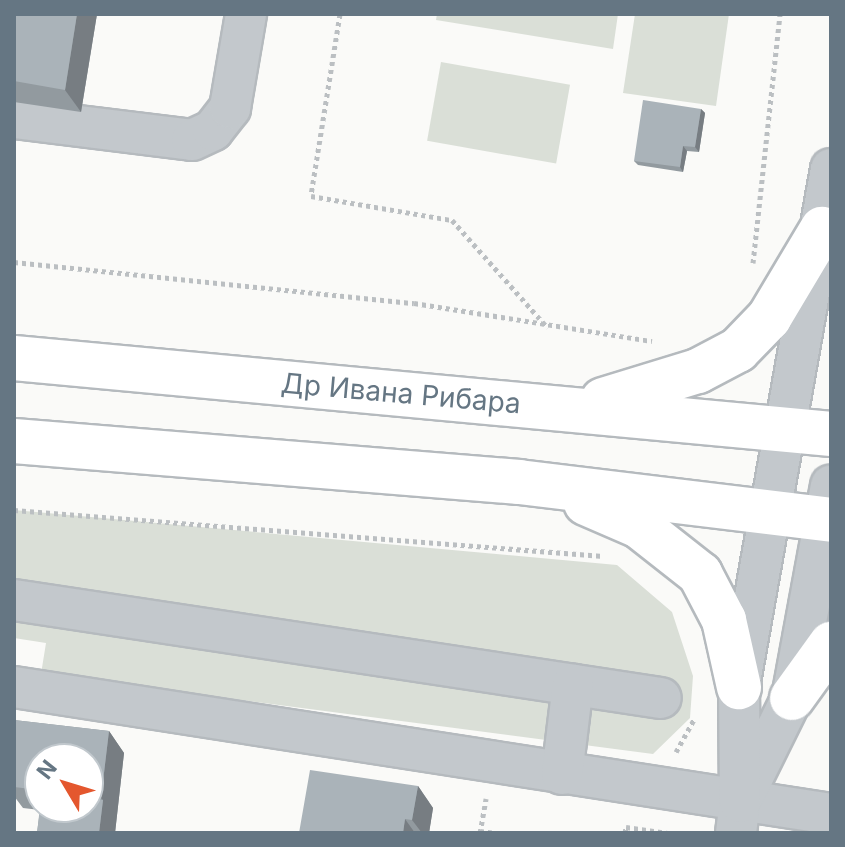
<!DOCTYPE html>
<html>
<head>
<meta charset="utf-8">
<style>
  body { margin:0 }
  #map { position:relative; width:845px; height:847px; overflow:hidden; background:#fafaf8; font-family:Inter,sans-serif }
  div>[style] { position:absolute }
  .green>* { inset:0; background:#dadfd7; transform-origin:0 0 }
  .path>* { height:5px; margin-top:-2.5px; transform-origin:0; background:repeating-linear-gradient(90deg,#bbbfc2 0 4px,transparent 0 8px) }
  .roads { filter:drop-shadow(2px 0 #b5babe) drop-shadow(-2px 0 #b5babe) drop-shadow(0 2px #b5babe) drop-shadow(0 -2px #b5babe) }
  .minor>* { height:40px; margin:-20px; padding:0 20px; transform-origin:20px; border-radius:20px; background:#c3c8cc }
  .major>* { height:44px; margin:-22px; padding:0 22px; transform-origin:22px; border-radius:22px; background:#fff }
  .wall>* { inset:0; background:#929a9f }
  .shaded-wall>* { inset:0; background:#777d82 }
  .building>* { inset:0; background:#aab3b9 }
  span { translate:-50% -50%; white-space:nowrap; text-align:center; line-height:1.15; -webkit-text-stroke:8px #fff; paint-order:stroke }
  .street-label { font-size:28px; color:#657683 }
  .frame { position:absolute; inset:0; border:16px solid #657683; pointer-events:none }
  .north { position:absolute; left:24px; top:743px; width:80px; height:80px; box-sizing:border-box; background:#fff; border:2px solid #c1c8cd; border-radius:50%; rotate:308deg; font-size:22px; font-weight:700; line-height:32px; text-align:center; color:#657683 }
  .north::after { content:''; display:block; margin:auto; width:28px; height:36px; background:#e4572e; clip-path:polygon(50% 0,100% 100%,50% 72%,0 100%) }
</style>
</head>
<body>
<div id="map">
  <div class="green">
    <i style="clip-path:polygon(437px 14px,618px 14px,613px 49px,436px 20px)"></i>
    <i style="clip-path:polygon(635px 14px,729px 14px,716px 106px,623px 93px)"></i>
    <i style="left:441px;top:62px;width:131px;height:80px;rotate:10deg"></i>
    <i style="clip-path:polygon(14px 510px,617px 565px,672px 612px,693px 676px,690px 718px,653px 754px,41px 674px,46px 643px,14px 638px)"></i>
  </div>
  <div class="path">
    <i style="left:340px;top:14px;width:184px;rotate:99.1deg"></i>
    <i style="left:311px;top:196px;width:143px;rotate:9.7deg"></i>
    <i style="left:452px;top:220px;width:144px;rotate:48.4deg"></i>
    <i style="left:14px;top:262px;width:402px;rotate:5.9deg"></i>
    <i style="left:414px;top:303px;width:241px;rotate:9.1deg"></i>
    <i style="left:753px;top:263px;width:250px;rotate:-83.8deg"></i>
    <i style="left:14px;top:510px;width:591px;rotate:4.47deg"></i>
    <i style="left:676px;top:752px;width:38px;rotate:-61deg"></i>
    <i style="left:480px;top:831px;width:16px;rotate:7deg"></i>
    <i style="left:480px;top:833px;width:35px;rotate:-80deg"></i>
    <i style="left:625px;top:833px;width:6px;rotate:-81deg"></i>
    <i style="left:626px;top:827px;width:42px;rotate:8.1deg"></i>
  </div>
  <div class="roads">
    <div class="minor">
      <i style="left:14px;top:118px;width:179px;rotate:7deg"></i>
      <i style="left:192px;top:140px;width:23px;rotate:-25deg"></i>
      <i style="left:213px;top:130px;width:28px;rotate:-52deg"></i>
      <i style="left:230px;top:108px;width:95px;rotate:-80.3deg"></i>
      <i style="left:14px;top:600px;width:654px;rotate:8.61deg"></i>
      <i style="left:14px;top:687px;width:827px;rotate:8.84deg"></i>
      <i style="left:562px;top:774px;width:90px;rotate:-83deg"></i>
      <i style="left:742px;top:799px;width:113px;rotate:-63.7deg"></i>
      <i style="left:792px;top:698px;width:216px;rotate:-79.6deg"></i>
      <i style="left:736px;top:833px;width:31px;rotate:-83deg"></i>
      <i style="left:740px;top:802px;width:115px;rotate:-90.5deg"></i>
      <i style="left:739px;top:687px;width:526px;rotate:-79.93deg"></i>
    </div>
    <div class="major">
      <i style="left:14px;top:358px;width:821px;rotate:5.31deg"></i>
      <i style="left:603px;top:400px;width:99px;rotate:-17deg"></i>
      <i style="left:698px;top:371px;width:45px;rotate:-27.7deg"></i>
      <i style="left:738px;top:350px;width:45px;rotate:-45.9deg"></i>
      <i style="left:769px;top:318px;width:104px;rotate:-59.2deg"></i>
      <i style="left:14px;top:441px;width:507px;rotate:4.64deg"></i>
      <i style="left:519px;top:482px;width:314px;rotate:6.9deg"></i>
      <i style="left:586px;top:503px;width:58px;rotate:23.5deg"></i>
      <i style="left:639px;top:526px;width:78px;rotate:38.2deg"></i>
      <i style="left:700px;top:574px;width:52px;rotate:62.4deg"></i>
      <i style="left:724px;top:620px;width:69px;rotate:77.4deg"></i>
      <i style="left:792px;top:698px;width:67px;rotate:-54.2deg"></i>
    </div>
  </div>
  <div class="wall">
    <i style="clip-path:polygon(14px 14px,97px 14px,81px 112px,14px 102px)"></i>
    <i style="clip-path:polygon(701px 109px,705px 113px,699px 152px,687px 151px,683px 172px,638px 165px,634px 161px)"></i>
    <i style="clip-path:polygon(evenodd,14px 720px,109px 731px,124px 753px,115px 833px,37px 833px,40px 810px,23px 808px,14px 796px,14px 720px,40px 759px,88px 759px,88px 807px,40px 807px,40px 759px)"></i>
    <i style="clip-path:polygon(418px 786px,433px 808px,429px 833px,299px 833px)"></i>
  </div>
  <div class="shaded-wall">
    <i style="clip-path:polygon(77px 14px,97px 14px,81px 112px,65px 90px)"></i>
    <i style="clip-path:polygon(701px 109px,705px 113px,699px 152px,695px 147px)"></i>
    <i style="clip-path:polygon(683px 146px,687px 151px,683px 172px,680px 167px)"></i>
    <i style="clip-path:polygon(109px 731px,124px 753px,115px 833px,99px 833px,103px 800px,101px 798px)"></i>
    <i style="clip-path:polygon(418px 786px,433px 808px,429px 833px,422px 833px,412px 820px)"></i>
    <i style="clip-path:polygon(405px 819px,415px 833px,403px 833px)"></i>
  </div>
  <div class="building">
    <i style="clip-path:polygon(14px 14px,77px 14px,65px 90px,14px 81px)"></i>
    <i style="clip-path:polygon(643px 100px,701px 109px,695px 147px,683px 146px,680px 167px,634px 161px)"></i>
    <i style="clip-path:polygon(14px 720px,109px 731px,101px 798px,88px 796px,88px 759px,40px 759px,40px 790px,14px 787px)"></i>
    <i style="clip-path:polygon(310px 770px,418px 786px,412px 820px,405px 819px,403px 833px,299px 833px)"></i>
    <i style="clip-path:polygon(88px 798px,103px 800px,99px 833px,37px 833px,40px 807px,88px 807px)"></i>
  </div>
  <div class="street-label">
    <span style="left:401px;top:393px;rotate:5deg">Др Ивана Рибара</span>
  </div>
  <div class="frame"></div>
  <div class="north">N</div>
</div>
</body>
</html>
